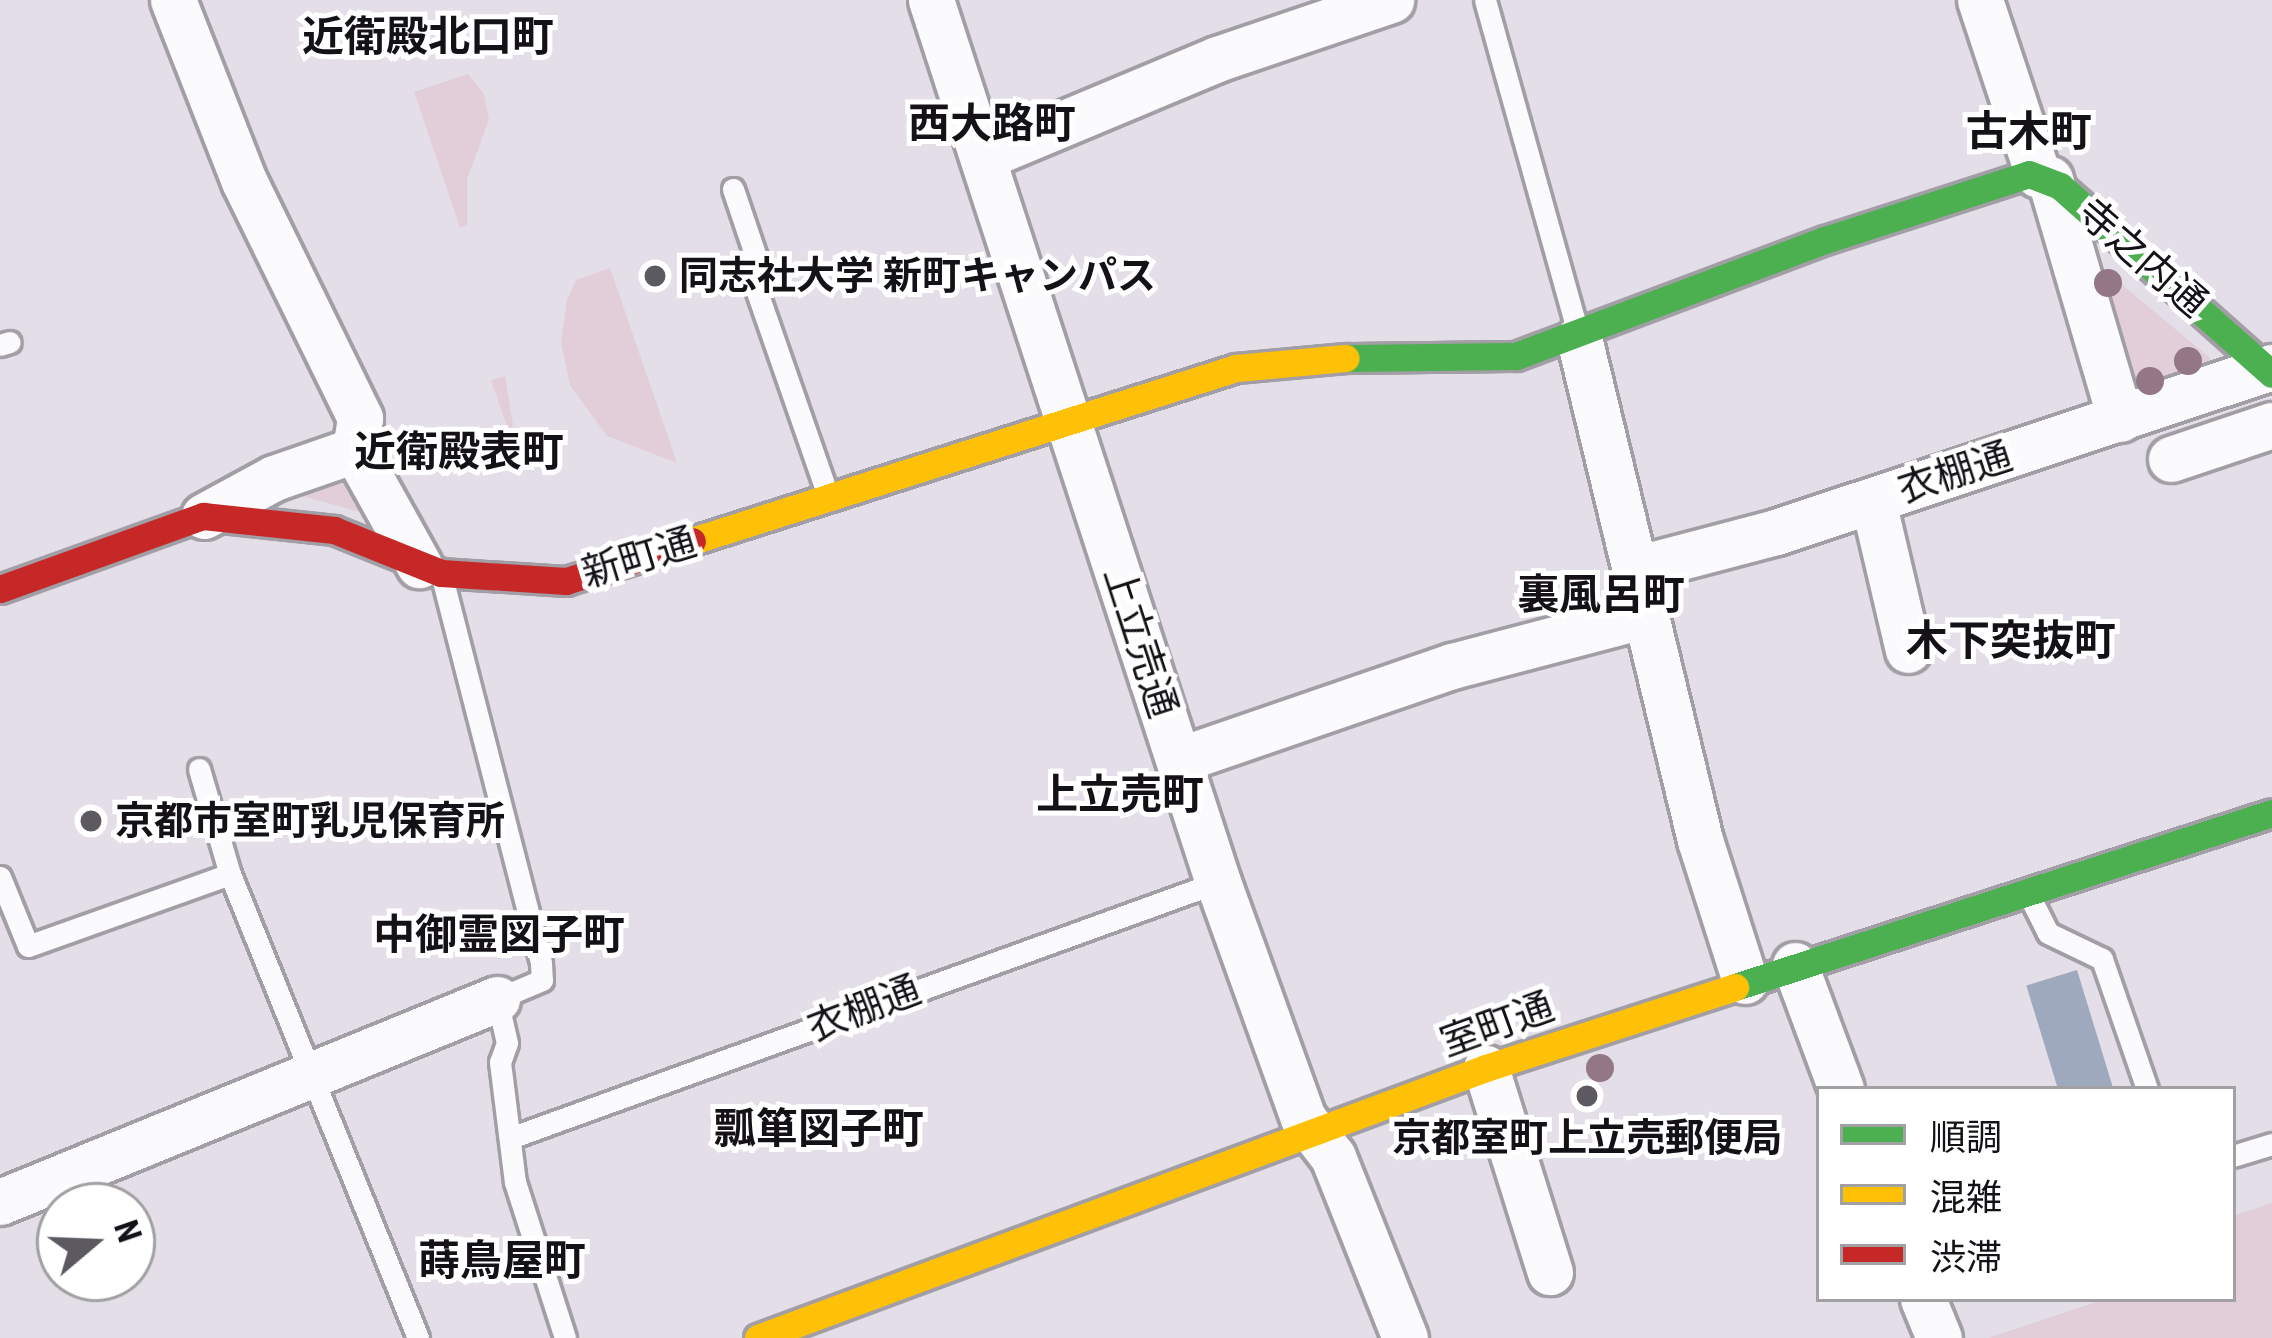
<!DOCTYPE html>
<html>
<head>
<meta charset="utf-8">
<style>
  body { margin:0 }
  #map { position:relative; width:2272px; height:1338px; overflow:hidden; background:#e3dee8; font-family:"Roboto Condensed","Noto Sans JP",sans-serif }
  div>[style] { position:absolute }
  .green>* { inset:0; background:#e2ced9 }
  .water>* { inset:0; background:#9fa9be; transform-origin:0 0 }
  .roads { filter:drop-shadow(3px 0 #a29ea5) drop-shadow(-3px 0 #a29ea5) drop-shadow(0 3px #a29ea5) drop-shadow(0 -3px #a29ea5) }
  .lane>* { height:21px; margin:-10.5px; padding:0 10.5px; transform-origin:10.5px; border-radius:10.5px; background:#fbfafc }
  .street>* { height:45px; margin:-22.5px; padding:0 22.5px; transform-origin:22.5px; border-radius:22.5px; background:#fbfafc }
  .fast>* { height:27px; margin:-13.5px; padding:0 13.5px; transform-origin:13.5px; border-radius:13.5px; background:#4caf50 }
  .slow>* { height:27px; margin:-13.5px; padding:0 13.5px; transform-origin:13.5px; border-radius:13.5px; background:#ffc107 }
  .jam>* { height:27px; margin:-13.5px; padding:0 13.5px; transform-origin:13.5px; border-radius:13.5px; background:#c62828 }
  .trees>* { width:28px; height:28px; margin:-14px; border-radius:50%; background:#937787 }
  .dots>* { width:33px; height:33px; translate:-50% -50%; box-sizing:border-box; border:6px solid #fff; border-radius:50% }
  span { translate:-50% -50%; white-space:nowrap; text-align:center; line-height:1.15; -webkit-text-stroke:10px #fff; paint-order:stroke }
  .street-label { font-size:39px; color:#151217 }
  .poi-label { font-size:39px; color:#151217; font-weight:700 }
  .left { translate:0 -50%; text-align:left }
  .neighbourhood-label { font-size:42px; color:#151217; font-weight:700 }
  .legend { position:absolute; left:1816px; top:1086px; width:420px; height:216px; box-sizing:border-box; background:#fff; border:3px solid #a1a0a2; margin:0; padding:15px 21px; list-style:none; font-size:36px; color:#151217 }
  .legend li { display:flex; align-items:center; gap:24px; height:60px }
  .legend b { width:60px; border:3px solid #a1a0a2 }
  .north { position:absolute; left:36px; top:1182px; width:120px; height:120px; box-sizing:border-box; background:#fff; border:3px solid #a1a0a2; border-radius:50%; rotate:71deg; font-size:33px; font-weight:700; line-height:48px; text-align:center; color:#151217 }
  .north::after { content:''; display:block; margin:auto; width:42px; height:54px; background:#5d5960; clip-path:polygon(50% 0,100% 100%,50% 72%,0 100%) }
</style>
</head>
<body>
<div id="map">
  <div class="green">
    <i style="clip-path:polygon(468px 74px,484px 94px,489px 120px,467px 179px,467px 225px,460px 227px,414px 92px)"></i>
    <i style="clip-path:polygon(2092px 260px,2209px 357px,2212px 365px,2137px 400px)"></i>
    <i style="clip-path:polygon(610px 268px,677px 463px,607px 436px,570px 385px,561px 342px,567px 300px,576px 280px)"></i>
    <i style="clip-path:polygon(505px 376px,513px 425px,492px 467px,483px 441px,509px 432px,491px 380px)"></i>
    <i style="clip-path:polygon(339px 466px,370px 515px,289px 492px)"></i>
    <i style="clip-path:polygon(2272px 1203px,2272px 1338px,1988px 1338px,2105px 1299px,2233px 1299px,2233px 1216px)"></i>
  </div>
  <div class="water">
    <i style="left:2077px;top:970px;width:125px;height:53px;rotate:73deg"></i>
  </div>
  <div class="roads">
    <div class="lane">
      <i style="left:1485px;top:0;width:342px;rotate:74.4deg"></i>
      <i style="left:733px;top:189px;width:75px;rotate:71.3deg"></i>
      <i style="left:757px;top:260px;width:10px;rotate:163deg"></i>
      <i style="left:747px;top:263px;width:244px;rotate:70.8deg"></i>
      <i style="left:0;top:345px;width:10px;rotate:-17deg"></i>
      <i style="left:442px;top:577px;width:398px;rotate:75.6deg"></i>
      <i style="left:541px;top:963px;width:17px;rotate:87deg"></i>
      <i style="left:542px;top:980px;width:49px;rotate:157.1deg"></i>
      <i style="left:497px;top:999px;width:45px;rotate:77.2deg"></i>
      <i style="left:507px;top:1043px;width:20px;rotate:110deg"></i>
      <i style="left:500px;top:1062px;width:121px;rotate:82.9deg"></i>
      <i style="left:515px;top:1182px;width:164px;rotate:72.2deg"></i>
      <i style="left:199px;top:769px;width:109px;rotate:73.6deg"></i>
      <i style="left:0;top:877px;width:74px;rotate:67.9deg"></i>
      <i style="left:28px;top:946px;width:214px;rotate:-19.6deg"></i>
      <i style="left:230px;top:874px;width:501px;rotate:67.94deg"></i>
      <i style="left:2030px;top:897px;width:40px;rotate:63.4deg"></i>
      <i style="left:2048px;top:933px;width:60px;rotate:25.7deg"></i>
      <i style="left:2102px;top:959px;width:138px;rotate:70.9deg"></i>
      <i style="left:510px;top:1138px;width:753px;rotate:-19.88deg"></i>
      <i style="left:2233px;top:1156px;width:41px;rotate:-17.1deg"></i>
    </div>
    <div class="street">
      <i style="left:173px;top:0;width:194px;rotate:68.6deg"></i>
      <i style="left:244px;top:181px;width:264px;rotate:63.9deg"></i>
      <i style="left:360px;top:418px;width:32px;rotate:99deg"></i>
      <i style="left:355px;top:450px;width:132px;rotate:60.9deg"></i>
      <i style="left:931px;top:0;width:928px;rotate:71.98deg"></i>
      <i style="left:1218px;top:882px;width:251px;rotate:70.2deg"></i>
      <i style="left:1303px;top:1118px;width:49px;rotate:52.4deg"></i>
      <i style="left:1333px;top:1157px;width:195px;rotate:68.3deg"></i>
      <i style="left:1980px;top:0;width:184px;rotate:71.7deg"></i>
      <i style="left:983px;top:157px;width:254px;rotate:-22.7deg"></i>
      <i style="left:1217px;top:59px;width:184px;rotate:-18.7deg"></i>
      <i style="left:2050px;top:179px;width:250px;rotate:73.7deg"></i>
      <i style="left:1579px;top:338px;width:516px;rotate:76.45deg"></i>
      <i style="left:1700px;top:840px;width:148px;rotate:72.3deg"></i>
      <i style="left:2171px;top:459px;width:107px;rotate:-18.6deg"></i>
      <i style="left:1873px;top:501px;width:153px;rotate:76.8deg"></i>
      <i style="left:204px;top:516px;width:80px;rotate:-28.5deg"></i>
      <i style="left:274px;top:478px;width:86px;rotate:-19.1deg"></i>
      <i style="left:1635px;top:569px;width:146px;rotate:-14.7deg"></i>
      <i style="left:1776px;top:532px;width:523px;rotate:-18.4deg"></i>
      <i style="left:1179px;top:760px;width:289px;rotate:-19deg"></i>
      <i style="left:1452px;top:666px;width:201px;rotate:-14.7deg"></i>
      <i style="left:1795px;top:965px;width:132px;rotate:69.6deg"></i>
      <i style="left:1486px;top:1068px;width:214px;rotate:72.6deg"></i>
      <i style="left:0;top:1202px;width:537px;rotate:-22.22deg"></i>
      <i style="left:1923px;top:1299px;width:42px;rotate:67.7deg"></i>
    </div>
    <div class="fast">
      <i style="left:1346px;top:358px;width:170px;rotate:-0.7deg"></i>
      <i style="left:1516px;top:356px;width:330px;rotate:-20.6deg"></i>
      <i style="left:1825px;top:240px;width:214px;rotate:-17.9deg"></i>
      <i style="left:2029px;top:174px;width:33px;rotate:21deg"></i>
      <i style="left:2060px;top:186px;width:283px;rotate:41.6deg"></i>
      <i style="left:1735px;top:987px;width:564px;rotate:-17.95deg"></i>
    </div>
    <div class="slow">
      <i style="left:692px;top:541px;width:571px;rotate:-17.64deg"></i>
      <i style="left:1236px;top:368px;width:110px;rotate:-5.2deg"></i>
      <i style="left:758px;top:1338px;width:776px;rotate:-20.35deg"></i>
      <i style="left:1486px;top:1068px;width:262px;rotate:-18deg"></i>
    </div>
    <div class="jam">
      <i style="left:0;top:589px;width:216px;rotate:-19.8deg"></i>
      <i style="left:203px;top:516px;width:132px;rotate:6.1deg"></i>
      <i style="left:334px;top:530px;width:115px;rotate:21.9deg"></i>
      <i style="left:441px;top:573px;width:125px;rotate:3.7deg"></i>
      <i style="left:566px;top:581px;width:132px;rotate:-17.6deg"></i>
    </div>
  </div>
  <div class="trees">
    <i style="left:2108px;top:283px"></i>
    <i style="left:2188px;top:361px"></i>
    <i style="left:2150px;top:381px"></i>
    <i style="left:1600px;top:1068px"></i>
  </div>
  <div class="dots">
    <i style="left:655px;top:276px;background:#5d5960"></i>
    <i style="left:91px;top:821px;background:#5d5960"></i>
    <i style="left:1587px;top:1096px;background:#5d5960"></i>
  </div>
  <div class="street-label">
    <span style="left:2142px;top:258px;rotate:41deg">寺之内通</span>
    <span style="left:1955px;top:473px;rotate:-18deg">衣棚通</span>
    <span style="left:639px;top:558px;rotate:-17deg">新町通</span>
    <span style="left:1140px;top:642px;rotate:72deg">上立売通</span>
    <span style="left:864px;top:1009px;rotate:-21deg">衣棚通</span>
    <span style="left:1497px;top:1025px;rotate:-20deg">室町通</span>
  </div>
  <div class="poi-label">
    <span class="left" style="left:679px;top:276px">同志社大学 新町キャンパス</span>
    <span class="left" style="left:115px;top:821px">京都市室町乳児保育所</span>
    <span style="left:1587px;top:1138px">京都室町上立売郵便局</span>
  </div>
  <div class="neighbourhood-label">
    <span style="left:428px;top:37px">近衛殿北口町</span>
    <span style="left:992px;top:124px">西大路町</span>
    <span style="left:2029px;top:132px">古木町</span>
    <span style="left:459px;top:452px">近衛殿表町</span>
    <span style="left:1601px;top:595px">裏風呂町</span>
    <span style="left:2011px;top:641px">木下突抜町</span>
    <span style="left:1120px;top:795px">上立売町</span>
    <span style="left:499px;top:935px">中御霊図子町</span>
    <span style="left:819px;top:1129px">瓢箪図子町</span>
    <span style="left:502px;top:1261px">蒔鳥屋町</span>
  </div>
  <ul class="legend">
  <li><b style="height:15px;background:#4caf50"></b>順調</li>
  <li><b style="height:15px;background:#ffc107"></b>混雑</li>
  <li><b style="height:15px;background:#c62828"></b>渋滞</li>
  </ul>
  <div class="north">N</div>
</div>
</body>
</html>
